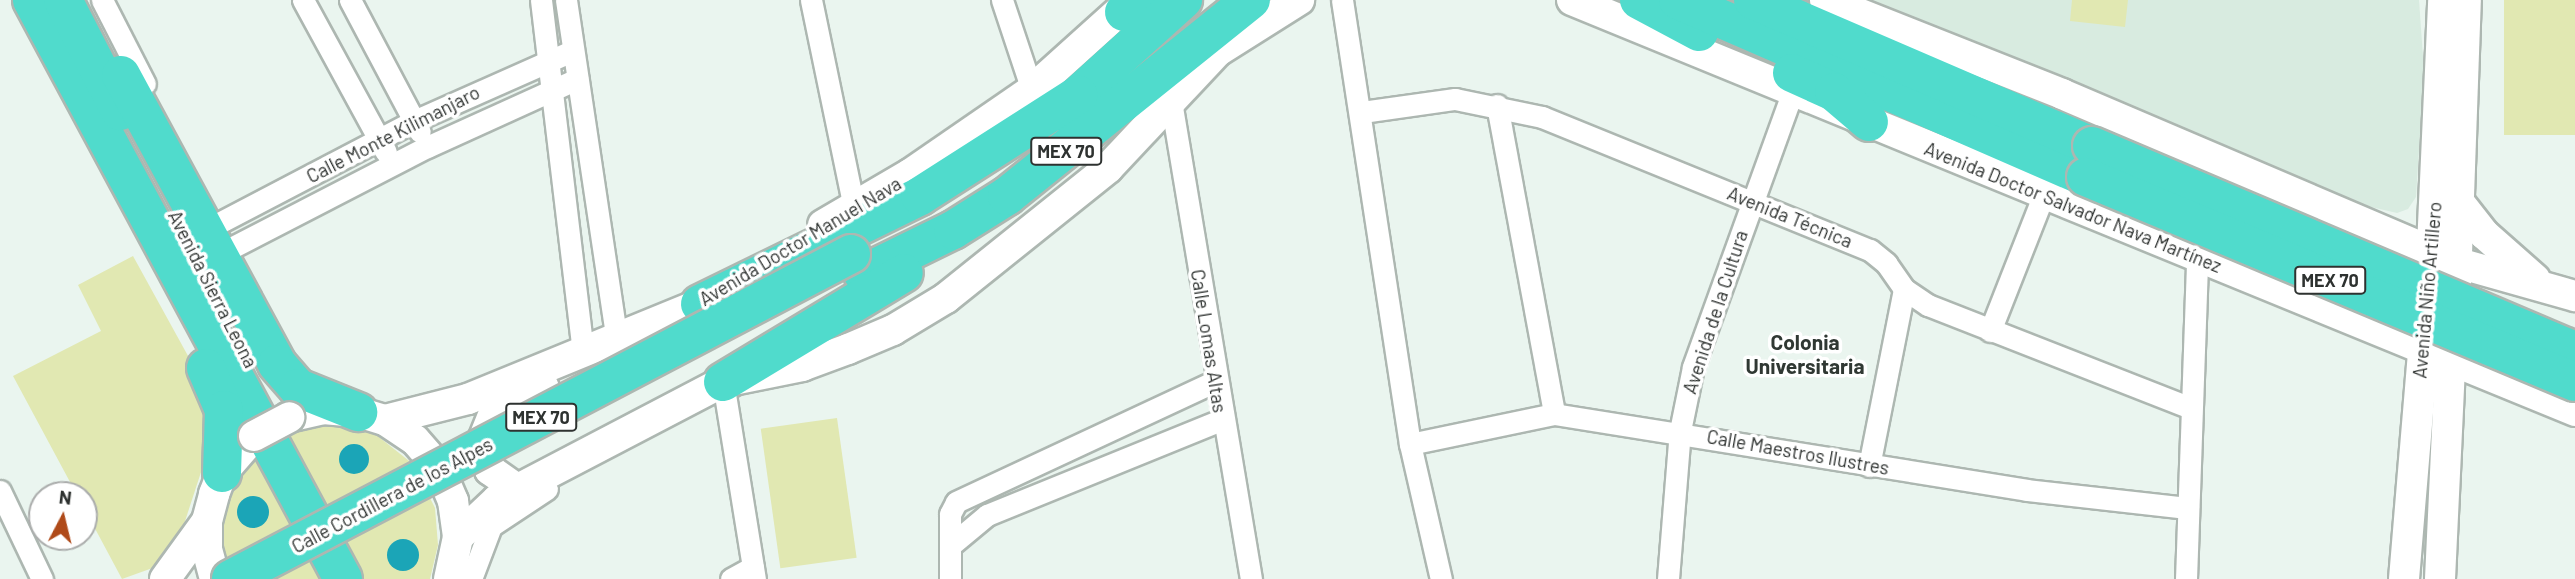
<!DOCTYPE html>
<html>
<head>
<meta charset="utf-8">
<style>
  body { margin:0 }
  #map { position:relative; width:2575px; height:579px; overflow:hidden; background:#eaf5ef; font-family:Barlow,sans-serif }
  div>[style] { position:absolute }
  .built>* { inset:0; background:#d8ebe0 }
  .green>* { inset:0; background:#e1e8b2; transform-origin:0 0 }
  .water>* { inset:0; background:#1ba5b7 }
  .round { border-radius:50% }
  .roads { filter:drop-shadow(2px 0 #adb7b1) drop-shadow(-2px 0 #adb7b1) drop-shadow(0 2px #adb7b1) drop-shadow(0 -2px #adb7b1) }
  .street>* { height:21px; margin:-10.5px; padding:0 10.5px; transform-origin:10.5px; border-radius:10.5px; background:#fff }
  .secondary>* { height:30px; margin:-15px; padding:0 15px; transform-origin:15px; border-radius:15px; background:#fff }
  .highway>* { height:38px; margin:-19px; padding:0 19px; transform-origin:19px; border-radius:19px; background:#50dbcc }
  .bridges { filter:drop-shadow(2px 0 #adb7b1) drop-shadow(-2px 0 #adb7b1) drop-shadow(0 2px #adb7b1) drop-shadow(0 -2px #adb7b1) }
  .secondary-bridge>* { height:30px; margin:-15px; padding:0 15px; transform-origin:15px; border-radius:15px; background:#fff }
  .highway-bridge>* { height:38px; margin:-19px; padding:0 19px; transform-origin:19px; border-radius:19px; background:#50dbcc }
  span { translate:-50% -50%; white-space:nowrap; text-align:center; line-height:1.15; -webkit-text-stroke:7px #fff; paint-order:stroke }
  .shield-label span { padding:2px 5px; background:#fff; border:2px solid; border-radius:5px; -webkit-text-stroke-width:0 }
  .shield-label { font-size:18px; color:#2e3230; font-weight:700 }
  .street-label { font-size:19px; color:#2e3230 }
  .neighbourhood-label { font-size:21px; color:#303833; font-weight:700 }
  .north { position:absolute; left:28px; top:481px; width:70px; height:70px; box-sizing:border-box; background:#fff; border:2px solid #abadac; border-radius:50%; rotate:7deg; font-size:19px; font-weight:700; line-height:28px; text-align:center; color:#2e3230 }
  .north::after { content:''; display:block; margin:auto; width:24px; height:32px; background:#af4a19; clip-path:polygon(50% 0,100% 100%,50% 72%,0 100%) }
</style>
</head>
<body>
<div id="map">
  <div class="built">
    <i style="clip-path:polygon(1858px 0,2419px 0,2424px 71px,2416px 197px,2408px 209px,2397px 213px,2341px 200px)"></i>
  </div>
  <div class="green">
    <i style="clip-path:polygon(2072px 0,2128px 0,2125px 27px,2070px 21px)"></i>
    <i style="left:2504px;top:0;width:71px;height:135px"></i>
    <i style="clip-path:polygon(133px 256px,220px 414px,172px 561px,122px 579px,84px 508px,84px 495px,77px 495px,13px 376px,101px 331px,78px 285px)"></i>
    <i style="left:837px;top:418px;width:141px;height:77px;rotate:82deg"></i>
    <i style="clip-path:polygon(313px 425px,370px 430px,413px 464px,435px 508px,438px 545px,430px 579px,230px 579px,219px 539px,222px 505px,231px 484px,265px 447px)"></i>
  </div>
  <div class="water">
    <i class="round" style="left:339px;top:444px;width:30px;height:30px"></i>
    <i class="round" style="left:237px;top:496px;width:32px;height:32px"></i>
    <i class="round" style="left:387px;top:539px;width:32px;height:32px"></i>
  </div>
  <div class="roads">
    <div class="street">
      <i style="left:102px;top:0;width:94px;rotate:62.9deg"></i>
      <i style="left:303px;top:0;width:173px;rotate:61.4deg"></i>
      <i style="left:350px;top:0;width:149px;rotate:62.1deg"></i>
      <i style="left:541px;top:0;width:354px;rotate:83.2deg"></i>
      <i style="left:566px;top:0;width:340px;rotate:81.5deg"></i>
      <i style="left:811px;top:0;width:211px;rotate:78.3deg"></i>
      <i style="left:1002px;top:0;width:95px;rotate:71.6deg"></i>
      <i style="left:1342px;top:0;width:449px;rotate:81.3deg"></i>
      <i style="left:1410px;top:444px;width:139px;rotate:77.1deg"></i>
      <i style="left:1171px;top:101px;width:485px;rotate:80.5deg"></i>
      <i style="left:1497px;top:105px;width:314px;rotate:79.5deg"></i>
      <i style="left:1362px;top:112px;width:94px;rotate:-8deg"></i>
      <i style="left:1455px;top:99px;width:89px;rotate:11.7deg"></i>
      <i style="left:1542px;top:117px;width:354px;rotate:22.1deg"></i>
      <i style="left:1870px;top:250px;width:21px;rotate:39deg"></i>
      <i style="left:1886px;top:263px;width:32px;rotate:55deg"></i>
      <i style="left:1904px;top:289px;width:29px;rotate:34deg"></i>
      <i style="left:1928px;top:305px;width:282px;rotate:21.4deg"></i>
      <i style="left:217px;top:224px;width:222px;rotate:-27.6deg"></i>
      <i style="left:414px;top:121px;width:173px;rotate:-23.9deg"></i>
      <i style="left:229px;top:249px;width:223px;rotate:-27.3deg"></i>
      <i style="left:427px;top:147px;width:165px;rotate:-24.4deg"></i>
      <i style="left:1990px;top:331px;width:147px;rotate:-68.5deg"></i>
      <i style="left:723px;top:382px;width:200px;rotate:80.8deg"></i>
      <i style="left:1410px;top:444px;width:147px;rotate:-11.8deg"></i>
      <i style="left:1554px;top:414px;width:479px;rotate:9.1deg"></i>
      <i style="left:2027px;top:490px;width:162px;rotate:6.4deg"></i>
      <i style="left:1869px;top:466px;width:180px;rotate:-78.8deg"></i>
      <i style="left:0;top:491px;width:98px;rotate:64.5deg"></i>
      <i style="left:951px;top:545px;width:47px;rotate:-39.8deg"></i>
      <i style="left:987px;top:515px;width:253px;rotate:-22.1deg"></i>
      <i style="left:471px;top:579px;width:57px;rotate:-69.3deg"></i>
      <i style="left:491px;top:526px;width:67px;rotate:-33.5deg"></i>
      <i style="left:731px;top:579px;width:25px;rotate:-29deg"></i>
      <i style="left:950px;top:579px;width:65px;rotate:-90deg"></i>
      <i style="left:950px;top:514px;width:13px;rotate:-63deg"></i>
      <i style="left:956px;top:502px;width:286px;rotate:-25deg"></i>
      <i style="left:1668px;top:579px;width:148px;rotate:-85.4deg"></i>
      <i style="left:1680px;top:431px;width:65px;rotate:-78.5deg"></i>
      <i style="left:1693px;top:367px;width:291px;rotate:-70.1deg"></i>
      <i style="left:2186px;top:579px;width:321px;rotate:-88deg"></i>
    </div>
    <div class="secondary">
      <i style="left:1572px;top:0;width:1084px;rotate:22.28deg"></i>
      <i style="left:1825px;top:0;width:255px;rotate:21.6deg"></i>
      <i style="left:2062px;top:94px;width:431px;rotate:23.1deg"></i>
      <i style="left:2458px;top:263px;width:122px;rotate:15.8deg"></i>
      <i style="left:2459px;top:202px;width:41px;rotate:52deg"></i>
      <i style="left:2484px;top:234px;width:68px;rotate:41.4deg"></i>
      <i style="left:823px;top:225px;width:101px;rotate:-30.4deg"></i>
      <i style="left:910px;top:174px;width:148px;rotate:-34.5deg"></i>
      <i style="left:1032px;top:90px;width:135px;rotate:-42deg"></i>
      <i style="left:2431px;top:269px;width:269px;rotate:-87.4deg"></i>
      <i style="left:2456px;top:282px;width:282px;rotate:-88deg"></i>
      <i style="left:289px;top:417px;width:35px;rotate:-13deg"></i>
      <i style="left:323px;top:409px;width:35px;rotate:5deg"></i>
      <i style="left:358px;top:412px;width:28px;rotate:17deg"></i>
      <i style="left:385px;top:420px;width:36px;rotate:34deg"></i>
      <i style="left:415px;top:440px;width:37px;rotate:49deg"></i>
      <i style="left:439px;top:468px;width:36px;rotate:67deg"></i>
      <i style="left:453px;top:501px;width:36px;rotate:82deg"></i>
      <i style="left:458px;top:537px;width:43px;rotate:102.1deg"></i>
      <i style="left:385px;top:420px;width:86px;rotate:-14.2deg"></i>
      <i style="left:468px;top:399px;width:251px;rotate:-22.3deg"></i>
      <i style="left:700px;top:304px;width:23px;rotate:-34deg"></i>
      <i style="left:517px;top:489px;width:33px;rotate:-145deg"></i>
      <i style="left:490px;top:470px;width:31px;rotate:-103deg"></i>
      <i style="left:483px;top:440px;width:29px;rotate:-68deg"></i>
      <i style="left:494px;top:413px;width:56px;rotate:-27.5deg"></i>
      <i style="left:458px;top:537px;width:54px;rotate:-43.5deg"></i>
      <i style="left:497px;top:500px;width:255px;rotate:-27.6deg"></i>
      <i style="left:723px;top:382px;width:81px;rotate:-11.4deg"></i>
      <i style="left:802px;top:366px;width:49px;rotate:-20.3deg"></i>
      <i style="left:848px;top:349px;width:49px;rotate:-22.9deg"></i>
      <i style="left:893px;top:330px;width:62px;rotate:-31.1deg"></i>
      <i style="left:946px;top:298px;width:208px;rotate:-38.7deg"></i>
      <i style="left:1108px;top:168px;width:161px;rotate:-46.8deg"></i>
      <i style="left:1218px;top:51px;width:96px;rotate:-32.2deg"></i>
      <i style="left:165px;top:579px;width:72px;rotate:-54.1deg"></i>
      <i style="left:215px;top:579px;width:31px;rotate:-105deg"></i>
      <i style="left:207px;top:549px;width:28px;rotate:-90deg"></i>
      <i style="left:207px;top:521px;width:28px;rotate:-75deg"></i>
      <i style="left:214px;top:494px;width:22px;rotate:-69deg"></i>
      <i style="left:222px;top:473px;width:49px;rotate:-49.1deg"></i>
      <i style="left:2404px;top:579px;width:251px;rotate:-85.2deg"></i>
      <i style="left:2440px;top:579px;width:237px;rotate:-87.3deg"></i>
    </div>
    <div class="highway">
      <i style="left:32px;top:0;width:657px;rotate:61.76deg"></i>
      <i style="left:63px;top:0;width:125px;rotate:62.8deg"></i>
      <i style="left:1639px;top:0;width:68px;rotate:28.1deg"></i>
      <i style="left:1678px;top:0;width:445px;rotate:23.5deg"></i>
      <i style="left:1753px;top:0;width:369px;rotate:23.3deg"></i>
      <i style="left:1124px;top:12px;width:22px;rotate:-32deg"></i>
      <i style="left:1792px;top:73px;width:46px;rotate:24.3deg"></i>
      <i style="left:1834px;top:92px;width:46px;rotate:40.6deg"></i>
      <i style="left:121px;top:75px;width:328px;rotate:61.6deg"></i>
      <i style="left:277px;top:364px;width:32px;rotate:49deg"></i>
      <i style="left:298px;top:388px;width:65px;rotate:21.8deg"></i>
      <i style="left:1060px;top:111px;width:166px;rotate:-42.1deg"></i>
      <i style="left:863px;top:274px;width:100px;rotate:-26.1deg"></i>
      <i style="left:953px;top:230px;width:64px;rotate:-32.2deg"></i>
      <i style="left:1007px;top:196px;width:313px;rotate:-38.8deg"></i>
      <i style="left:700px;top:304px;width:245px;rotate:-26.1deg"></i>
      <i style="left:920px;top:196px;width:188px;rotate:-32.6deg"></i>
      <i style="left:206px;top:368px;width:46px;rotate:66.8deg"></i>
      <i style="left:224px;top:410px;width:63px;rotate:91.8deg"></i>
      <i style="left:723px;top:382px;width:211px;rotate:-31.1deg"></i>
    </div>
  </div>
  <div class="bridges">
    <div class="secondary-bridge">
      <i style="left:254px;top:436px;width:40px;rotate:-28deg"></i>
    </div>
    <div class="highway-bridge">
      <i style="left:2092px;top:146px;width:525px;rotate:23deg"></i>
      <i style="left:2086px;top:177px;width:530px;rotate:22.74deg"></i>
      <i style="left:231px;top:579px;width:700px;rotate:-27.66deg"></i>
    </div>
  </div>
  <div class="shield-label">
    <span style="left:1066px;top:151px">MEX 70</span>
    <span style="left:2330px;top:280px">MEX 70</span>
    <span style="left:541px;top:417px">MEX 70</span>
  </div>
  <div class="street-label">
    <span style="left:393px;top:134px;rotate:-27deg">Calle Monte Kilimanjaro</span>
    <span style="left:2073px;top:207px;rotate:22deg">Avenida Doctor Salvador Nava Martínez</span>
    <span style="left:1790px;top:217px;rotate:22deg">Avenida Técnica</span>
    <span style="left:800px;top:241px;rotate:-31deg">Avenida Doctor Manuel Nava</span>
    <span style="left:213px;top:289px;rotate:63deg">Avenida Sierra Leona</span>
    <span style="left:2427px;top:290px;rotate:-85deg">Avenida Niño Artillero</span>
    <span style="left:1715px;top:312px;rotate:-72deg">Avenida de la Cultura</span>
    <span style="left:1209px;top:341px;rotate:81deg">Calle Lomas Altas</span>
    <span style="left:1798px;top:452px;rotate:10deg">Calle Maestros Ilustres</span>
    <span style="left:392px;top:495px;rotate:-28deg">Calle Cordillera de los Alpes</span>
  </div>
  <div class="neighbourhood-label">
    <span style="left:1805px;top:354px">Colonia<br>Universitaria</span>
  </div>
  <div class="north">N</div>
</div>
</body>
</html>
